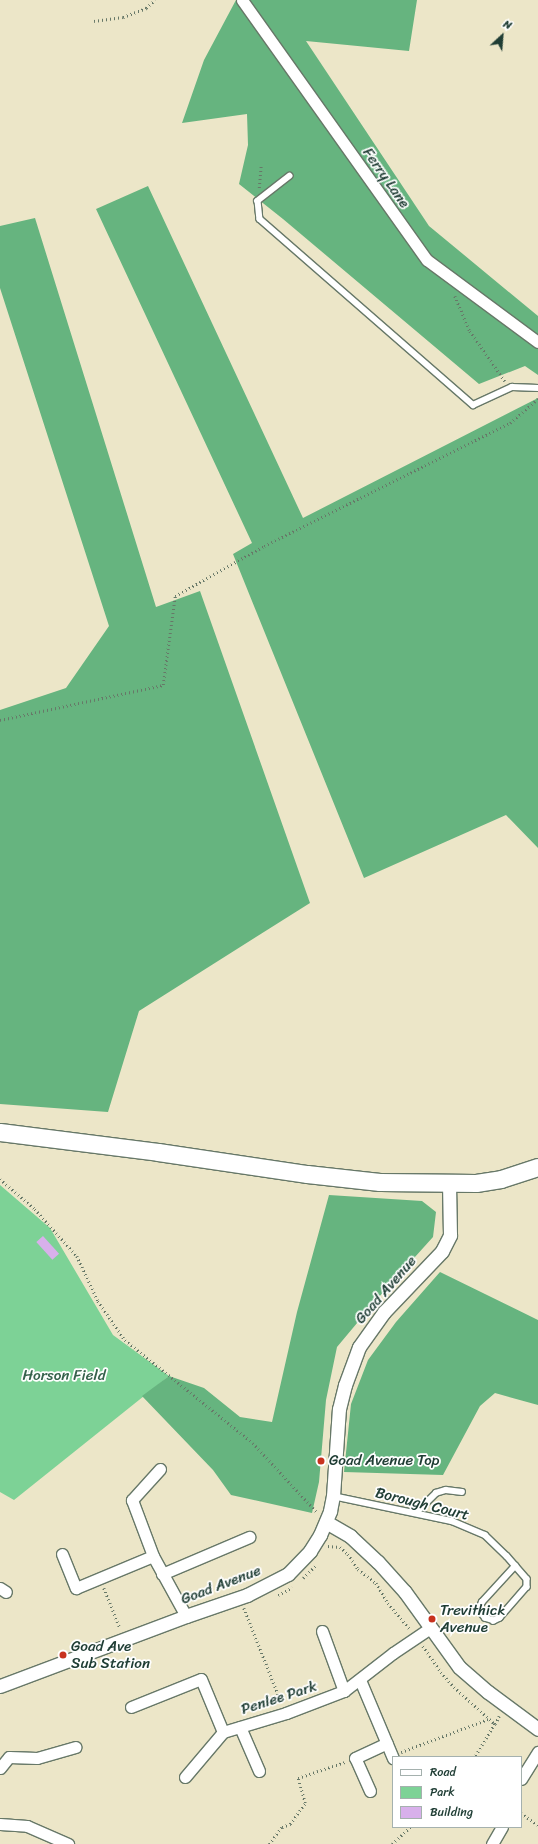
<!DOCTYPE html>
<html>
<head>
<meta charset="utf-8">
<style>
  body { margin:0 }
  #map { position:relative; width:538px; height:1844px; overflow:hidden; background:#ece6c8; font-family:Sriracha,sans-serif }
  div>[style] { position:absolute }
  .green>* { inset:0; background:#7dd296 }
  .forest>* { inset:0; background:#66b47f }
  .building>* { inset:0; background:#d8b0eb; transform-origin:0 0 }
  .path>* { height:2.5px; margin-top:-1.25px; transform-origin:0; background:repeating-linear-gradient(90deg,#677868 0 1px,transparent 0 4px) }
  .roads { filter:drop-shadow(1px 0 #677868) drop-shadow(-1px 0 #677868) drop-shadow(0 1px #677868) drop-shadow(0 -1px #677868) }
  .service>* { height:5.5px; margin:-2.75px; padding:0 2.75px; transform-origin:2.75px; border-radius:2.75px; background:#fff }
  .minor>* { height:11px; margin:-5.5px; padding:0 5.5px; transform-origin:5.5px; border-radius:5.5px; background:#fff }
  .tertiary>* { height:13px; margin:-6.5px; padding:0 6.5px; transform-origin:6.5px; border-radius:6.5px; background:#fff }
  .primary>* { height:17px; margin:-8.5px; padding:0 8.5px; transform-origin:8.5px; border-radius:8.5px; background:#fff }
  .dots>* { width:11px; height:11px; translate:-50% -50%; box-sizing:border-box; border:2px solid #fff; border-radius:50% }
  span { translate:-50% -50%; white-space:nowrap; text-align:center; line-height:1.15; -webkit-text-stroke:3.5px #fff; paint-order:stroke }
  .street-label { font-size:15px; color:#1f3d34 }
  .park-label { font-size:15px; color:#36624c }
  .poi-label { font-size:15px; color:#1f3d34 }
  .left { translate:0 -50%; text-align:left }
  .legend { position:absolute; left:392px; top:1756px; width:130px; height:72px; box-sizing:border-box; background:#fff; border:1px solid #a5b1ae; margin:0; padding:5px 7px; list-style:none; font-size:12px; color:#1f3d34 }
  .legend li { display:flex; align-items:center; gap:8px; height:20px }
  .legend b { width:20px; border:1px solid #a5b1ae }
  .north { position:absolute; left:482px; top:16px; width:40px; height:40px; -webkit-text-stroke:3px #fff; paint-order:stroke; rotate:26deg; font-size:11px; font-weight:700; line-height:16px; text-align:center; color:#1f3d34 }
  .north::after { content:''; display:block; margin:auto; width:14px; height:18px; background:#1f3d34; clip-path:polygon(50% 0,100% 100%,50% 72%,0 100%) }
</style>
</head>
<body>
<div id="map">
  <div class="green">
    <i style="clip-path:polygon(0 1185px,50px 1228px,113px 1335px,169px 1376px,14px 1500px,0 1492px)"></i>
  </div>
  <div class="forest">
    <i style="clip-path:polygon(236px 0,417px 0,409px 51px,306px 41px,429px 226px,538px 316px,538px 375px,525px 366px,479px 384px,283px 219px,239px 184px,248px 145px,247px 114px,182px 123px,204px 60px)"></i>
    <i style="clip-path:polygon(148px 186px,303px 518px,538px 398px,538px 848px,506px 815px,364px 878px,233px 554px,252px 543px,96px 209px)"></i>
    <i style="clip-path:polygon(35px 218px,156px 607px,200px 591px,310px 903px,139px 1011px,108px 1112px,0 1104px,0 710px,66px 688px,109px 626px,0 288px,0 226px)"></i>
    <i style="clip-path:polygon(329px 1195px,422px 1201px,436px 1212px,433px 1237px,378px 1298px,337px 1347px,326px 1400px,319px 1482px,312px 1513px,231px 1495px,213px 1470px,142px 1396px,169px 1376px,204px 1388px,240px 1417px,272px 1422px,297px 1312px)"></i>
    <i style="clip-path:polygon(440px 1272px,538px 1320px,538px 1405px,495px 1393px,480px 1406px,443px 1475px,344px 1472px,351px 1404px,368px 1360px,396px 1322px)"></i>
  </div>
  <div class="building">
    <i style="left:43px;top:1236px;width:24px;height:9px;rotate:48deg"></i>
  </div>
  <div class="path">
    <i style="left:94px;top:21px;width:29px;rotate:-8deg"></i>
    <i style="left:123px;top:17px;width:25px;rotate:-21deg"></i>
    <i style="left:146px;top:8px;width:12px;rotate:-42deg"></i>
    <i style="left:259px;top:188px;width:22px;rotate:-85deg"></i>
    <i style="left:455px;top:296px;width:38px;rotate:67deg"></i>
    <i style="left:470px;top:331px;width:61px;rotate:55deg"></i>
    <i style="left:0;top:720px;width:167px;rotate:-12.1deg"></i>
    <i style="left:163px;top:685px;width:90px;rotate:-82.3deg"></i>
    <i style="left:175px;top:596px;width:102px;rotate:-29.3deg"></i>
    <i style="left:264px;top:546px;width:275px;rotate:-26.6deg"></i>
    <i style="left:510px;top:423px;width:37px;rotate:-41deg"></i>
    <i style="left:0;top:1179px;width:46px;rotate:40.6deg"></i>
    <i style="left:35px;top:1209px;width:63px;rotate:48.2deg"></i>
    <i style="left:77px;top:1256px;width:50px;rotate:65deg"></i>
    <i style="left:98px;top:1301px;width:47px;rotate:55.3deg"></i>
    <i style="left:125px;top:1340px;width:164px;rotate:38.8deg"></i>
    <i style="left:253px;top:1443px;width:93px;rotate:47.2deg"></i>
    <i style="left:328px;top:1546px;width:12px;rotate:5deg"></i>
    <i style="left:340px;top:1547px;width:11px;rotate:41deg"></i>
    <i style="left:348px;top:1554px;width:18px;rotate:56deg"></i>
    <i style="left:358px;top:1569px;width:23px;rotate:38deg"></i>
    <i style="left:376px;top:1583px;width:23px;rotate:59deg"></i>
    <i style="left:388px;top:1603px;width:34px;rotate:50deg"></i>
    <i style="left:303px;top:1578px;width:18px;rotate:-45deg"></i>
    <i style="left:104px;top:1588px;width:43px;rotate:68.2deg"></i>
    <i style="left:278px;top:1595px;width:16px;rotate:-27deg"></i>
    <i style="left:244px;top:1608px;width:103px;rotate:68.4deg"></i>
    <i style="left:423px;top:1646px;width:32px;rotate:55deg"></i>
    <i style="left:441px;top:1672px;width:20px;rotate:49deg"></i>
    <i style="left:454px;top:1687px;width:55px;rotate:42.1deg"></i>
    <i style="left:495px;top:1724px;width:39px;rotate:121deg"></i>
    <i style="left:495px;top:1724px;width:9px;rotate:-63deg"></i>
    <i style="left:401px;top:1752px;width:94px;rotate:-20.6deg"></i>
    <i style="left:521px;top:1813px;width:21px;rotate:35deg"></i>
    <i style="left:269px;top:1844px;width:21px;rotate:-53deg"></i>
    <i style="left:282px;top:1827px;width:9px;rotate:-21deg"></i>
    <i style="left:290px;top:1824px;width:26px;rotate:-54deg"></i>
    <i style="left:305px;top:1803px;width:26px;rotate:-106deg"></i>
    <i style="left:298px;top:1778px;width:50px;rotate:-18.8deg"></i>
    <i style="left:392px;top:1844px;width:25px;rotate:-43deg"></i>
  </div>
  <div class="roads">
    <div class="service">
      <i style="left:290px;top:176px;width:41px;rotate:142deg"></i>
      <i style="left:258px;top:201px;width:18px;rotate:84deg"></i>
      <i style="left:260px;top:219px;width:283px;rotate:41.1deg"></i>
      <i style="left:473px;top:405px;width:43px;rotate:-24.8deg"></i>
      <i style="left:512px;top:387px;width:26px;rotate:2deg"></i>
      <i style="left:333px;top:1496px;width:122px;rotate:11.9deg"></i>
      <i style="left:452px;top:1521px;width:36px;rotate:23deg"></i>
      <i style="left:485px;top:1535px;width:30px;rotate:44deg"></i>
      <i style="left:507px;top:1556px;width:30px;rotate:49deg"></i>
      <i style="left:527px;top:1579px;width:8px;rotate:90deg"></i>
      <i style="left:527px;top:1587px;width:41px;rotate:131.1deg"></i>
      <i style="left:500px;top:1618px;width:7px;rotate:153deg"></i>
      <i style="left:494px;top:1621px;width:9px;rotate:-162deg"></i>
      <i style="left:485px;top:1618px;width:6px;rotate:-129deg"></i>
      <i style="left:481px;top:1613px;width:6px;rotate:-99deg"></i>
      <i style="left:480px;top:1607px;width:5px;rotate:-68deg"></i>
      <i style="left:482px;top:1602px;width:49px;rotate:-47.5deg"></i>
      <i style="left:416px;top:1513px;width:28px;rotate:-45deg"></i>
      <i style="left:436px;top:1493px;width:10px;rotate:-17deg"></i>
      <i style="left:446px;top:1490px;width:16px;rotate:7deg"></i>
    </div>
    <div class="minor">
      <i style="left:242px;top:0;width:319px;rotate:54.6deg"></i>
      <i style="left:427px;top:260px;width:138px;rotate:36.5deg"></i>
      <i style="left:160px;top:1469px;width:42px;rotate:132.1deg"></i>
      <i style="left:132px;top:1500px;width:60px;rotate:69.4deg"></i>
      <i style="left:153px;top:1556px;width:68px;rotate:61.2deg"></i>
      <i style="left:62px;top:1554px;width:37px;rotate:68deg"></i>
      <i style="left:76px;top:1588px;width:83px;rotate:-22.6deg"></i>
      <i style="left:162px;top:1574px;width:95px;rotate:-23deg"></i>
      <i style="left:0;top:1588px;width:7px;rotate:34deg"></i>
      <i style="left:322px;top:1631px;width:64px;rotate:69.9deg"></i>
      <i style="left:360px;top:1680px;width:85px;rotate:67.1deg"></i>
      <i style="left:131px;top:1707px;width:75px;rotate:-21.8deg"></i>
      <i style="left:201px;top:1679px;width:57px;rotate:67.5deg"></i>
      <i style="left:240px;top:1727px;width:48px;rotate:66.6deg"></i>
      <i style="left:0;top:1768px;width:14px;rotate:-51deg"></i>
      <i style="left:9px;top:1757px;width:28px;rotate:2deg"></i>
      <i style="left:37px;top:1758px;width:40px;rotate:-16deg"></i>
      <i style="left:185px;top:1777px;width:59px;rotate:-49.8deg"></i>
      <i style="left:223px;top:1732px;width:66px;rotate:-16.8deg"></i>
      <i style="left:286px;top:1713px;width:62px;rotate:-20.8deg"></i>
      <i style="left:344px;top:1691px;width:62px;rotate:-37.8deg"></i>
      <i style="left:393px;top:1653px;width:45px;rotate:-34deg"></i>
      <i style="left:521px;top:1779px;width:32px;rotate:-58deg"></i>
      <i style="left:370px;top:1791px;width:36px;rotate:-114deg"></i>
      <i style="left:355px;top:1758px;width:35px;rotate:-25deg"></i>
      <i style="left:0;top:1824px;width:27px;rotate:4deg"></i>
      <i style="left:27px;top:1826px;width:45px;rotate:23.7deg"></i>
      <i style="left:492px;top:1844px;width:20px;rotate:-60deg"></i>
    </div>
    <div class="tertiary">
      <i style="left:326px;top:1522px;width:28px;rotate:30deg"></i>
      <i style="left:350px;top:1536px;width:38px;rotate:43deg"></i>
      <i style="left:378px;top:1562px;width:40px;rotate:48deg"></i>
      <i style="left:405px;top:1592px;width:92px;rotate:54.2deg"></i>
      <i style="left:459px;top:1667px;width:38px;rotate:41deg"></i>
      <i style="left:488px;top:1692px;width:62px;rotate:36.5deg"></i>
      <i style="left:0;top:1686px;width:199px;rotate:-20.6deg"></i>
      <i style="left:186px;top:1616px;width:65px;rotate:-19deg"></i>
      <i style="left:247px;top:1595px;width:46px;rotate:-27.1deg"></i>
      <i style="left:288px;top:1574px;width:32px;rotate:-46deg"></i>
      <i style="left:310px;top:1551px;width:19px;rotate:-58deg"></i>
      <i style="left:320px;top:1535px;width:26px;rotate:-67deg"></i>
      <i style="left:330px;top:1511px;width:15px;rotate:-79deg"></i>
      <i style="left:333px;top:1496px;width:87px;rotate:-86.1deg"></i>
      <i style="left:339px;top:1409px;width:25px;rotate:-76deg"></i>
      <i style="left:345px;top:1385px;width:40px;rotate:-69.8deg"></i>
      <i style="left:359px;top:1347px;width:43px;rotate:-54.5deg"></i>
      <i style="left:384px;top:1312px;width:84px;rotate:-46.4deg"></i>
      <i style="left:442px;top:1251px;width:18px;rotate:-63deg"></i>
      <i style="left:450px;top:1235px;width:51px;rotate:-91.1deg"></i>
    </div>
    <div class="primary">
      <i style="left:0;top:1132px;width:159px;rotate:7.2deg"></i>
      <i style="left:158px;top:1152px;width:151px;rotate:8.4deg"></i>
      <i style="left:307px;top:1174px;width:73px;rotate:6.3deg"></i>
      <i style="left:380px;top:1182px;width:96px;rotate:0.6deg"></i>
      <i style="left:476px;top:1183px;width:25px;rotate:-9deg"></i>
      <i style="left:501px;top:1179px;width:39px;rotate:-18deg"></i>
    </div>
  </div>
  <div class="dots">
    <i style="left:321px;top:1461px;background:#c8321e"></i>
    <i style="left:432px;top:1619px;background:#c8321e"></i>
    <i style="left:63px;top:1655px;background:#c8321e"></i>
  </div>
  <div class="street-label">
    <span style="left:386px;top:178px;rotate:55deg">Ferry Lane</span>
    <span style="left:386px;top:1290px;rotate:-49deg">Goad Avenue</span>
    <span style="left:422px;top:1504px;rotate:14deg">Borough Court</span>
    <span style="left:221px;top:1585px;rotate:-21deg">Goad Avenue</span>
    <span style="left:279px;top:1698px;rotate:-18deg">Penlee Park</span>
  </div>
  <div class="park-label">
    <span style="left:64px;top:1376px">Horson Field</span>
  </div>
  <div class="poi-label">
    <span class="left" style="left:329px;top:1461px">Goad Avenue Top</span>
    <span class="left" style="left:440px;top:1619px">Trevithick<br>Avenue</span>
    <span class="left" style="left:71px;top:1655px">Goad Ave<br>Sub Station</span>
  </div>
  <ul class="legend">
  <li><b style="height:5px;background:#fff"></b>Road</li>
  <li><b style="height:11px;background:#7dd296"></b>Park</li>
  <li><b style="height:11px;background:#d8b0eb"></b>Building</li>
  </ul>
  <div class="north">N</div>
</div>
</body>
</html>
